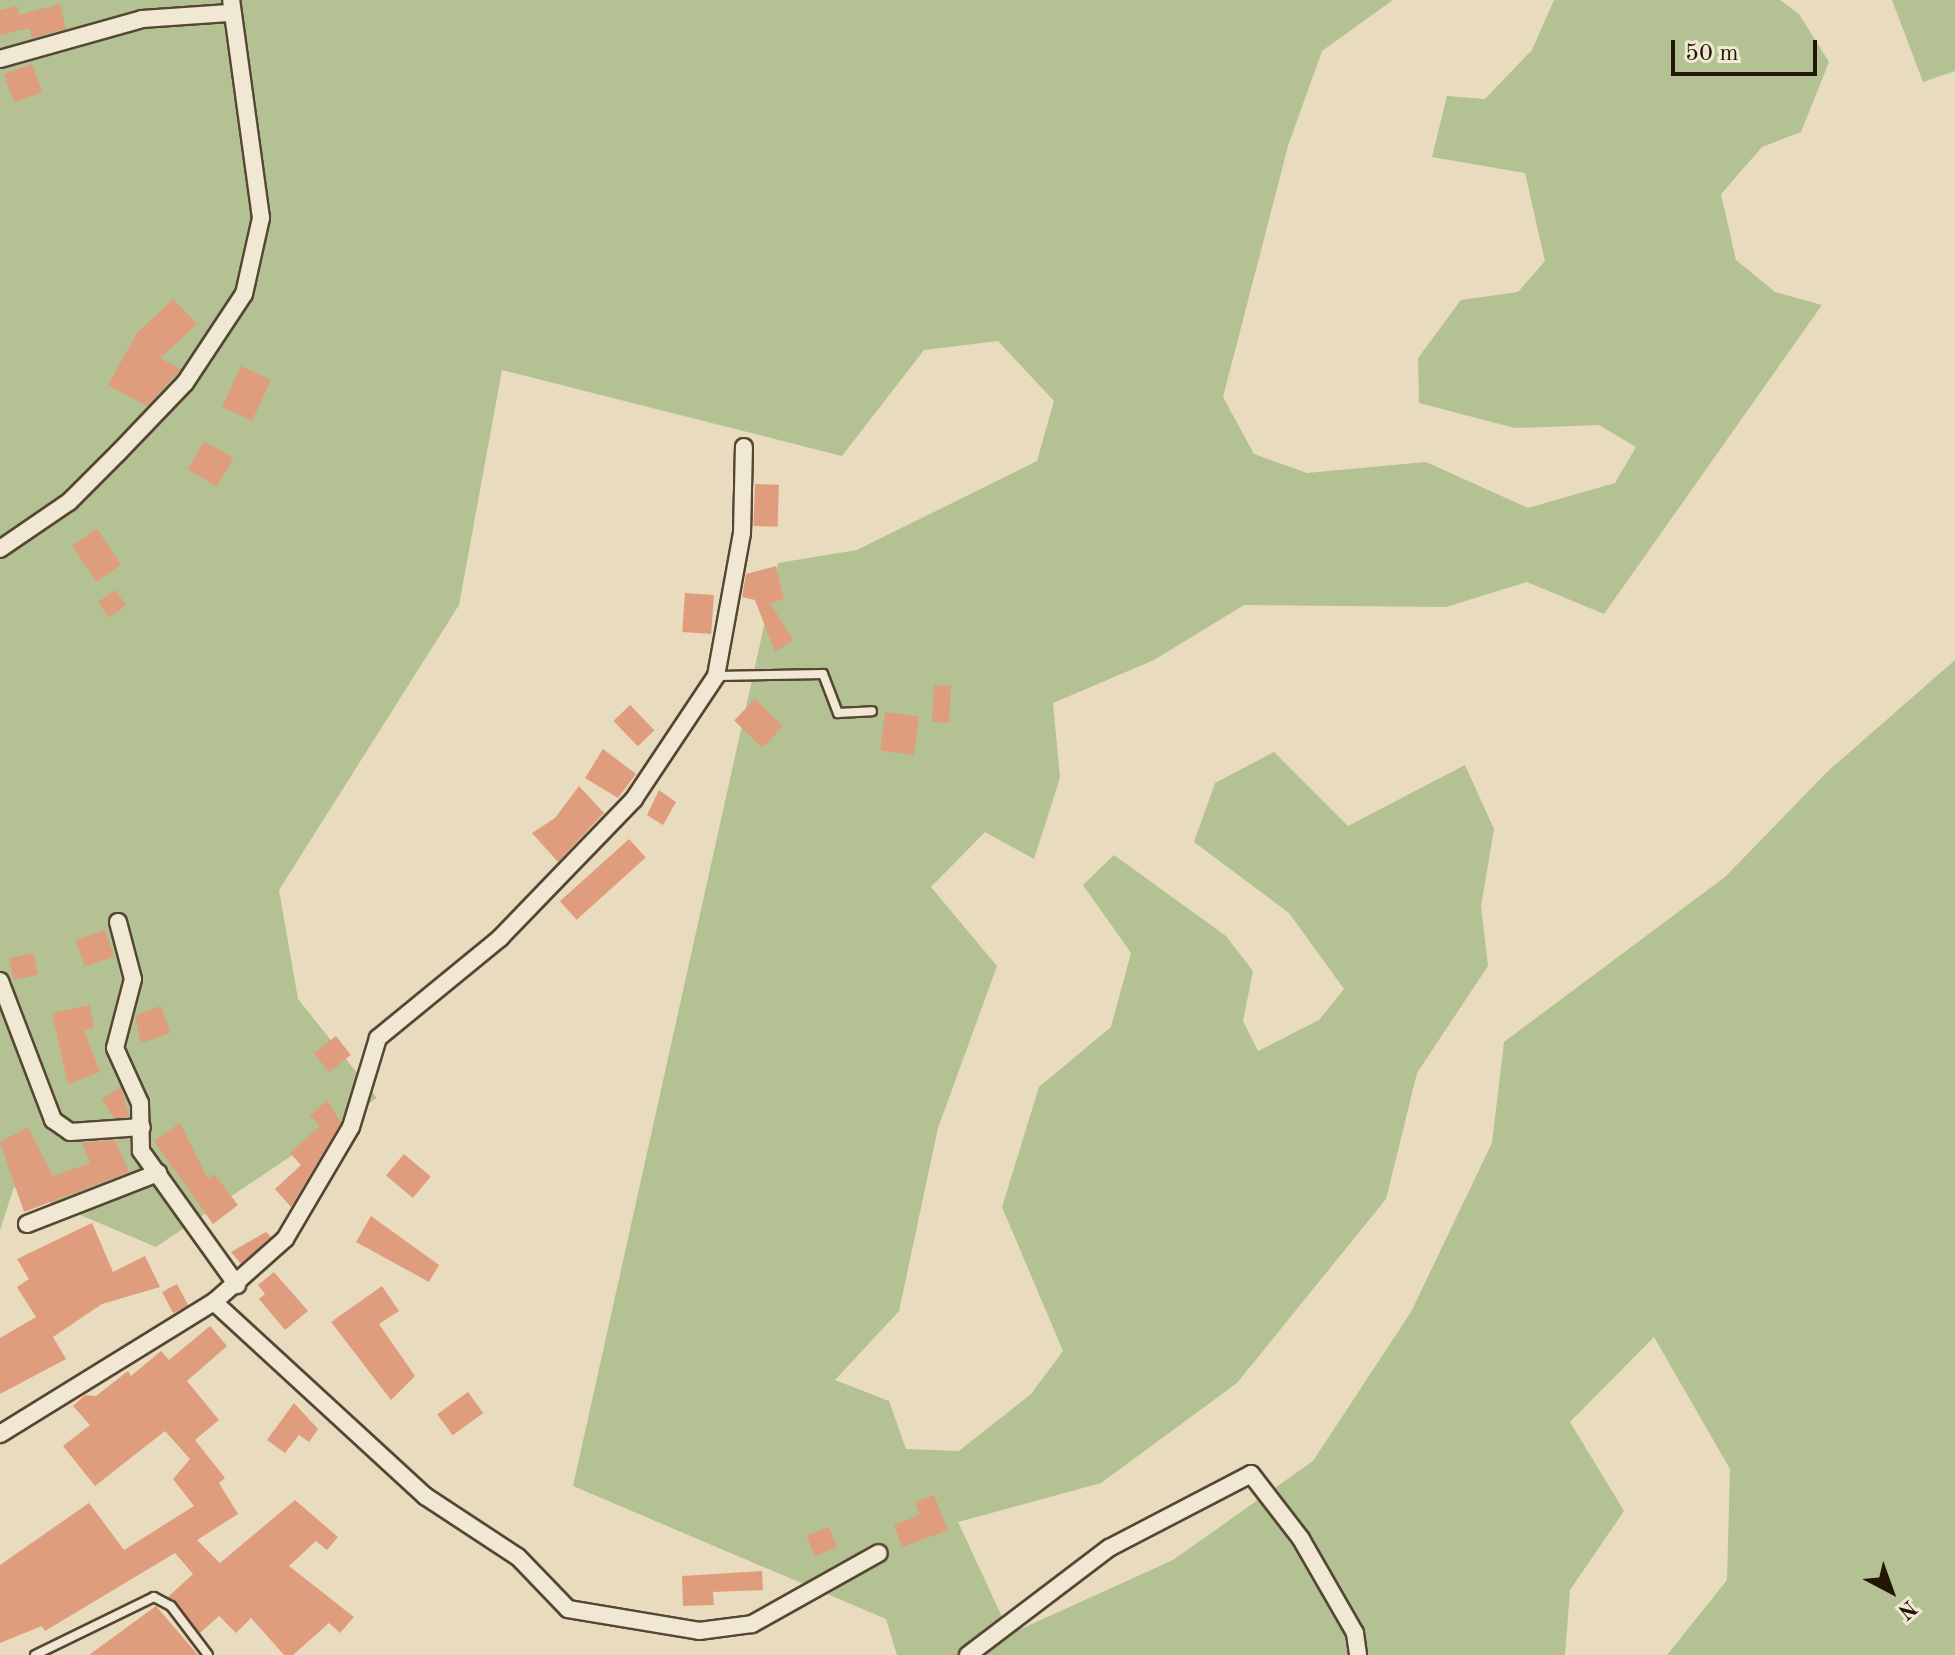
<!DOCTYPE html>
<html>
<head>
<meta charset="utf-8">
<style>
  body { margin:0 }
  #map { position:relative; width:1955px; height:1655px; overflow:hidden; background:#e9dbbd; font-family:"Old Standard TT",serif }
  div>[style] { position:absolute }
  .green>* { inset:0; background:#b3c193 }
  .building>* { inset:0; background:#df9d7e; transform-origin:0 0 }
  .roads { filter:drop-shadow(2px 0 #554734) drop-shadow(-2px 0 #554734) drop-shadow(0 2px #554734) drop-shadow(0 -2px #554734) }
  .service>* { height:8px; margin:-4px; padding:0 4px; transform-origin:4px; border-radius:4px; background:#f1e8d4 }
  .minor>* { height:16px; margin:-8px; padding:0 8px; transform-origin:8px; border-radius:8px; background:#f1e8d4 }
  span { translate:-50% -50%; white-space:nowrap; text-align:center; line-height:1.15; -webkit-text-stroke:7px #f1e8d4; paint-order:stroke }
  .north { position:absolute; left:1851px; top:1551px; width:80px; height:80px; -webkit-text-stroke:6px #f1e8d4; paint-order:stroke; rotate:139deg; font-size:22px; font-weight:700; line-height:32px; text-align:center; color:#241606 }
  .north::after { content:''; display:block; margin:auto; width:28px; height:36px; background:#241606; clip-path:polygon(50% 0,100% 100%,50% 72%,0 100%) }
  .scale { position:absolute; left:1671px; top:40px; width:146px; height:36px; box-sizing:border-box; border:4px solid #241606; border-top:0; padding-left:10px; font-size:24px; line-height:28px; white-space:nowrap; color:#241606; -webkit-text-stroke:6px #f1e8d4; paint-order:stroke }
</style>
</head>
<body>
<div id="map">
  <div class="green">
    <i style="clip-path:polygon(0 0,1393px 0,1322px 51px,1288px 146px,1223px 397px,1254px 454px,1307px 473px,1426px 462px,1528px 508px,1615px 483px,1636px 447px,1599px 425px,1515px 428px,1419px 403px,1418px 358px,1461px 300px,1518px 292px,1545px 261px,1525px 173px,1432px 157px,1447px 96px,1485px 99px,1532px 50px,1554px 0,1780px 0,1799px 14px,1829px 62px,1801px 132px,1762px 147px,1721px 194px,1736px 260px,1775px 292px,1822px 305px,1604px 614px,1527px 582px,1446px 607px,1244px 605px,1154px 660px,1053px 703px,1060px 778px,1034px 859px,985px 832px,931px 887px,997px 966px,938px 1128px,899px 1311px,835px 1380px,889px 1401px,906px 1449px,959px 1451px,1031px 1394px,1063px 1351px,1002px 1207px,1039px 1087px,1111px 1027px,1131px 953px,1083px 885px,1114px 855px,1226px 936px,1253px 971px,1243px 1021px,1258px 1051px,1319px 1020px,1344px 989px,1289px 913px,1194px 842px,1215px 783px,1274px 752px,1348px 826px,1465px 765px,1494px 829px,1481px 906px,1488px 966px,1417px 1073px,1386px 1199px,1237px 1383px,1101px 1483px,958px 1522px,1010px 1634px,1173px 1560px,1313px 1461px,1411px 1312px,1492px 1143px,1504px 1042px,1725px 877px,1827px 772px,1955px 660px,1955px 1655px,1667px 1655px,1727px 1580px,1730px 1469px,1654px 1337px,1570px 1422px,1624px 1511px,1570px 1590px,1565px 1655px,897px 1655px,886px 1619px,573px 1486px,778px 563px,857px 550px,1037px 461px,1054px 401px,998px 341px,924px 350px,842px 456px,502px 370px,459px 605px,279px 890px,298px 999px,377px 1098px,156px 1247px,14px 1187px,0 1230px)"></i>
    <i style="clip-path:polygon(1892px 0,1955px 0,1955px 71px,1923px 82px)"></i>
  </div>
  <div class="building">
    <i style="clip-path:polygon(60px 4px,66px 29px,32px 38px,30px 28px,0 35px,0 10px,17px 6px,19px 15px)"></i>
    <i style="left:32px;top:64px;width:30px;height:30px;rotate:70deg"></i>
    <i style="clip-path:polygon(173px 299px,197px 324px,160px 358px,181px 369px,147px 406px,108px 385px,137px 333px)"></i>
    <i style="left:241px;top:366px;width:33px;height:45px;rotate:25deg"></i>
    <i style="left:204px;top:441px;width:34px;height:33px;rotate:30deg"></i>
    <i style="left:755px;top:484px;width:24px;height:42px;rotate:2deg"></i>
    <i style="left:97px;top:529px;width:43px;height:30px;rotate:56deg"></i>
    <i style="clip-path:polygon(776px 566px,784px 599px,770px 603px,793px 640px,775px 652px,755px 600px,742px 597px,746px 574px)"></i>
    <i style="left:115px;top:590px;width:19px;height:21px;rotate:54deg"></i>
    <i style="left:685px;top:593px;width:29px;height:39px;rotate:4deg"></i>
    <i style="left:934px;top:685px;width:17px;height:37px;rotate:3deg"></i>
    <i style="left:755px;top:699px;width:39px;height:30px;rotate:44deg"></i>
    <i style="left:630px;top:705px;width:35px;height:23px;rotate:46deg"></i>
    <i style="left:885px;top:712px;width:34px;height:39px;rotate:7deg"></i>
    <i style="clip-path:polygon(603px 749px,636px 774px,618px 798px,585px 778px)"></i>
    <i style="clip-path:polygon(579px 786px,604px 813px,558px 862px,532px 833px,555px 818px)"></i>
    <i style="clip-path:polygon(659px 790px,676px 802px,663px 825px,647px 815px)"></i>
    <i style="left:629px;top:839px;width:25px;height:93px;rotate:48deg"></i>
    <i style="left:105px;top:930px;width:28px;height:31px;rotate:71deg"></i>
    <i style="left:33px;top:953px;width:22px;height:25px;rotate:77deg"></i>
    <i style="clip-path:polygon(90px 1005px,94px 1028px,84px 1030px,100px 1072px,68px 1084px,52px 1013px)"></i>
    <i style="clip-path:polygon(161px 1006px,170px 1033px,141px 1043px,135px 1016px)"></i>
    <i style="left:336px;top:1036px;width:24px;height:28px;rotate:52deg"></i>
    <i style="clip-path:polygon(121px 1087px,129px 1117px,114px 1118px,102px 1099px)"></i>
    <i style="clip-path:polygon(327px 1100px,341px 1123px,291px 1207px,275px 1189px,301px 1165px,290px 1153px,320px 1126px,310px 1116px)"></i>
    <i style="clip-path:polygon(180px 1123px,208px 1179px,214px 1174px,238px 1205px,213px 1224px,154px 1141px)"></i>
    <i style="clip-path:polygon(28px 1127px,53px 1176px,90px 1163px,82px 1143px,115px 1140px,129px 1172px,24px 1212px,0 1142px)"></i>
    <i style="left:404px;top:1154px;width:35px;height:28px;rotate:40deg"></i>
    <i style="clip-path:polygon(371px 1216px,439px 1265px,429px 1282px,356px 1242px)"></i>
    <i style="clip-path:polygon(92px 1223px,113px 1272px,145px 1256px,160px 1287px,102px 1304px,53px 1337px,66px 1359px,0 1394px,0 1338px,36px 1317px,17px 1287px,29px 1279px,17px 1259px)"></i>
    <i style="clip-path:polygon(266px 1232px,271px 1237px,241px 1264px,231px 1252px)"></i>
    <i style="clip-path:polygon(274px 1272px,308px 1311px,285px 1330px,259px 1299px,265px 1294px,258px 1285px)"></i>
    <i style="left:177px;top:1284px;width:24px;height:17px;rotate:62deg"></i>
    <i style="clip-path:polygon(382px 1286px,399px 1311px,379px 1324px,415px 1376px,391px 1400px,331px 1322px)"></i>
    <i style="clip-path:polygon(210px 1326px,227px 1346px,187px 1381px,219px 1420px,195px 1440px,225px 1478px,219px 1483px,238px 1514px,197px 1540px,220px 1563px,295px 1500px,338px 1537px,327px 1550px,316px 1541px,289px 1566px,354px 1617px,340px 1633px,329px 1623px,293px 1655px,284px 1655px,251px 1618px,236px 1633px,219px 1616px,200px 1633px,168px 1597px,193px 1574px,175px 1553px,45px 1631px,42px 1626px,0 1643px,0 1565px,89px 1503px,124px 1550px,194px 1506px,173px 1479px,190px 1459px,165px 1431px,95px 1486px,63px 1446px,90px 1425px,73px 1406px,85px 1395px,96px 1396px,128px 1371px,131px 1376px,161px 1351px,169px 1360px)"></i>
    <i style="left:468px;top:1392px;width:26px;height:38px;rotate:54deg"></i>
    <i style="clip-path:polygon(294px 1403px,318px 1429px,309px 1442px,299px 1435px,285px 1453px,267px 1440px)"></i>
    <i style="clip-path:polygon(934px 1495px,948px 1530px,902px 1547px,894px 1525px,920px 1515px,915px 1502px)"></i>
    <i style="left:829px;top:1527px;width:22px;height:24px;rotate:69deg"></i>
    <i style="clip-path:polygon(762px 1571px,763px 1590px,713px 1592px,714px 1605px,683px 1606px,682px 1576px)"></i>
    <i style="clip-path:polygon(156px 1606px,198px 1655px,89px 1655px)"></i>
  </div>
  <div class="roads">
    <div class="service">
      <i style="left:717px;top:676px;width:106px;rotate:-1.1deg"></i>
      <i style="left:823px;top:674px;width:42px;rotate:69deg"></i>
      <i style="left:838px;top:713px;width:34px;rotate:-3deg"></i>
      <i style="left:35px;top:1655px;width:132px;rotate:-26deg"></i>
      <i style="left:154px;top:1597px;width:19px;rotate:28deg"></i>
      <i style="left:171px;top:1606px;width:61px;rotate:52.9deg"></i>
    </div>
    <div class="minor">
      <i style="left:0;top:59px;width:148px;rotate:-15.7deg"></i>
      <i style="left:142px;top:19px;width:87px;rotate:-3.9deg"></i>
      <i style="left:0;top:549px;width:83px;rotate:-34.3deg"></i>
      <i style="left:69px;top:502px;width:69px;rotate:-45deg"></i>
      <i style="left:118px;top:453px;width:97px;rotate:-46.3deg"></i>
      <i style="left:185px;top:383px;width:107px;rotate:-56.5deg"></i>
      <i style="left:244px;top:294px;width:78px;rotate:-77.4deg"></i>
      <i style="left:261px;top:218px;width:220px;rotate:-97.8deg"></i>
      <i style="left:118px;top:922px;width:59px;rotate:75.3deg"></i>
      <i style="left:133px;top:979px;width:71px;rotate:104.6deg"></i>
      <i style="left:115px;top:1048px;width:60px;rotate:65.6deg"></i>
      <i style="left:140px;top:1103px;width:48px;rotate:88.8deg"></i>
      <i style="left:141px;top:1151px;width:165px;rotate:54.4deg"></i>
      <i style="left:0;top:981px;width:149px;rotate:69.1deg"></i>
      <i style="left:53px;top:1120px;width:21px;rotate:35deg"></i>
      <i style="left:70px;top:1132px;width:72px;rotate:-4deg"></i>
      <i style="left:27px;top:1224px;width:141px;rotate:-21.3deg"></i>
      <i style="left:214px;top:1302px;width:287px;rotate:42.6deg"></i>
      <i style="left:425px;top:1496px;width:111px;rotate:33.3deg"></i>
      <i style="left:518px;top:1557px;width:72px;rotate:46.1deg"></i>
      <i style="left:568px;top:1609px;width:133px;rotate:9.5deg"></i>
      <i style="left:699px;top:1631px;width:53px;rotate:-7.5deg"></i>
      <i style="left:752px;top:1624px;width:145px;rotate:-29.2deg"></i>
      <i style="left:0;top:1434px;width:251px;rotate:-31.7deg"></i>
      <i style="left:214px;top:1302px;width:95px;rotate:-41.6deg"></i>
      <i style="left:285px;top:1239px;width:130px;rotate:-59.5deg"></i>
      <i style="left:351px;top:1127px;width:93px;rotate:-73.1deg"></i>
      <i style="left:378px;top:1038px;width:158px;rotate:-39.3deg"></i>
      <i style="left:500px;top:938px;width:193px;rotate:-46deg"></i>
      <i style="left:634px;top:799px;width:148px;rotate:-56.3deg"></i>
      <i style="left:716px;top:676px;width:145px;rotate:-79.7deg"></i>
      <i style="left:742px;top:533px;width:86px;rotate:-88.7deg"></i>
      <i style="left:968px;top:1655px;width:177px;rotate:-37.2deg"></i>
      <i style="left:1109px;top:1548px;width:160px;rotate:-27.5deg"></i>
      <i style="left:1251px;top:1474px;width:82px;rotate:52.4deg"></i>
      <i style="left:1301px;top:1539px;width:108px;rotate:60.1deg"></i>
      <i style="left:1355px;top:1633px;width:22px;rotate:82deg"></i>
    </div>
  </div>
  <div class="north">N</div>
  <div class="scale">50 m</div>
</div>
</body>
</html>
